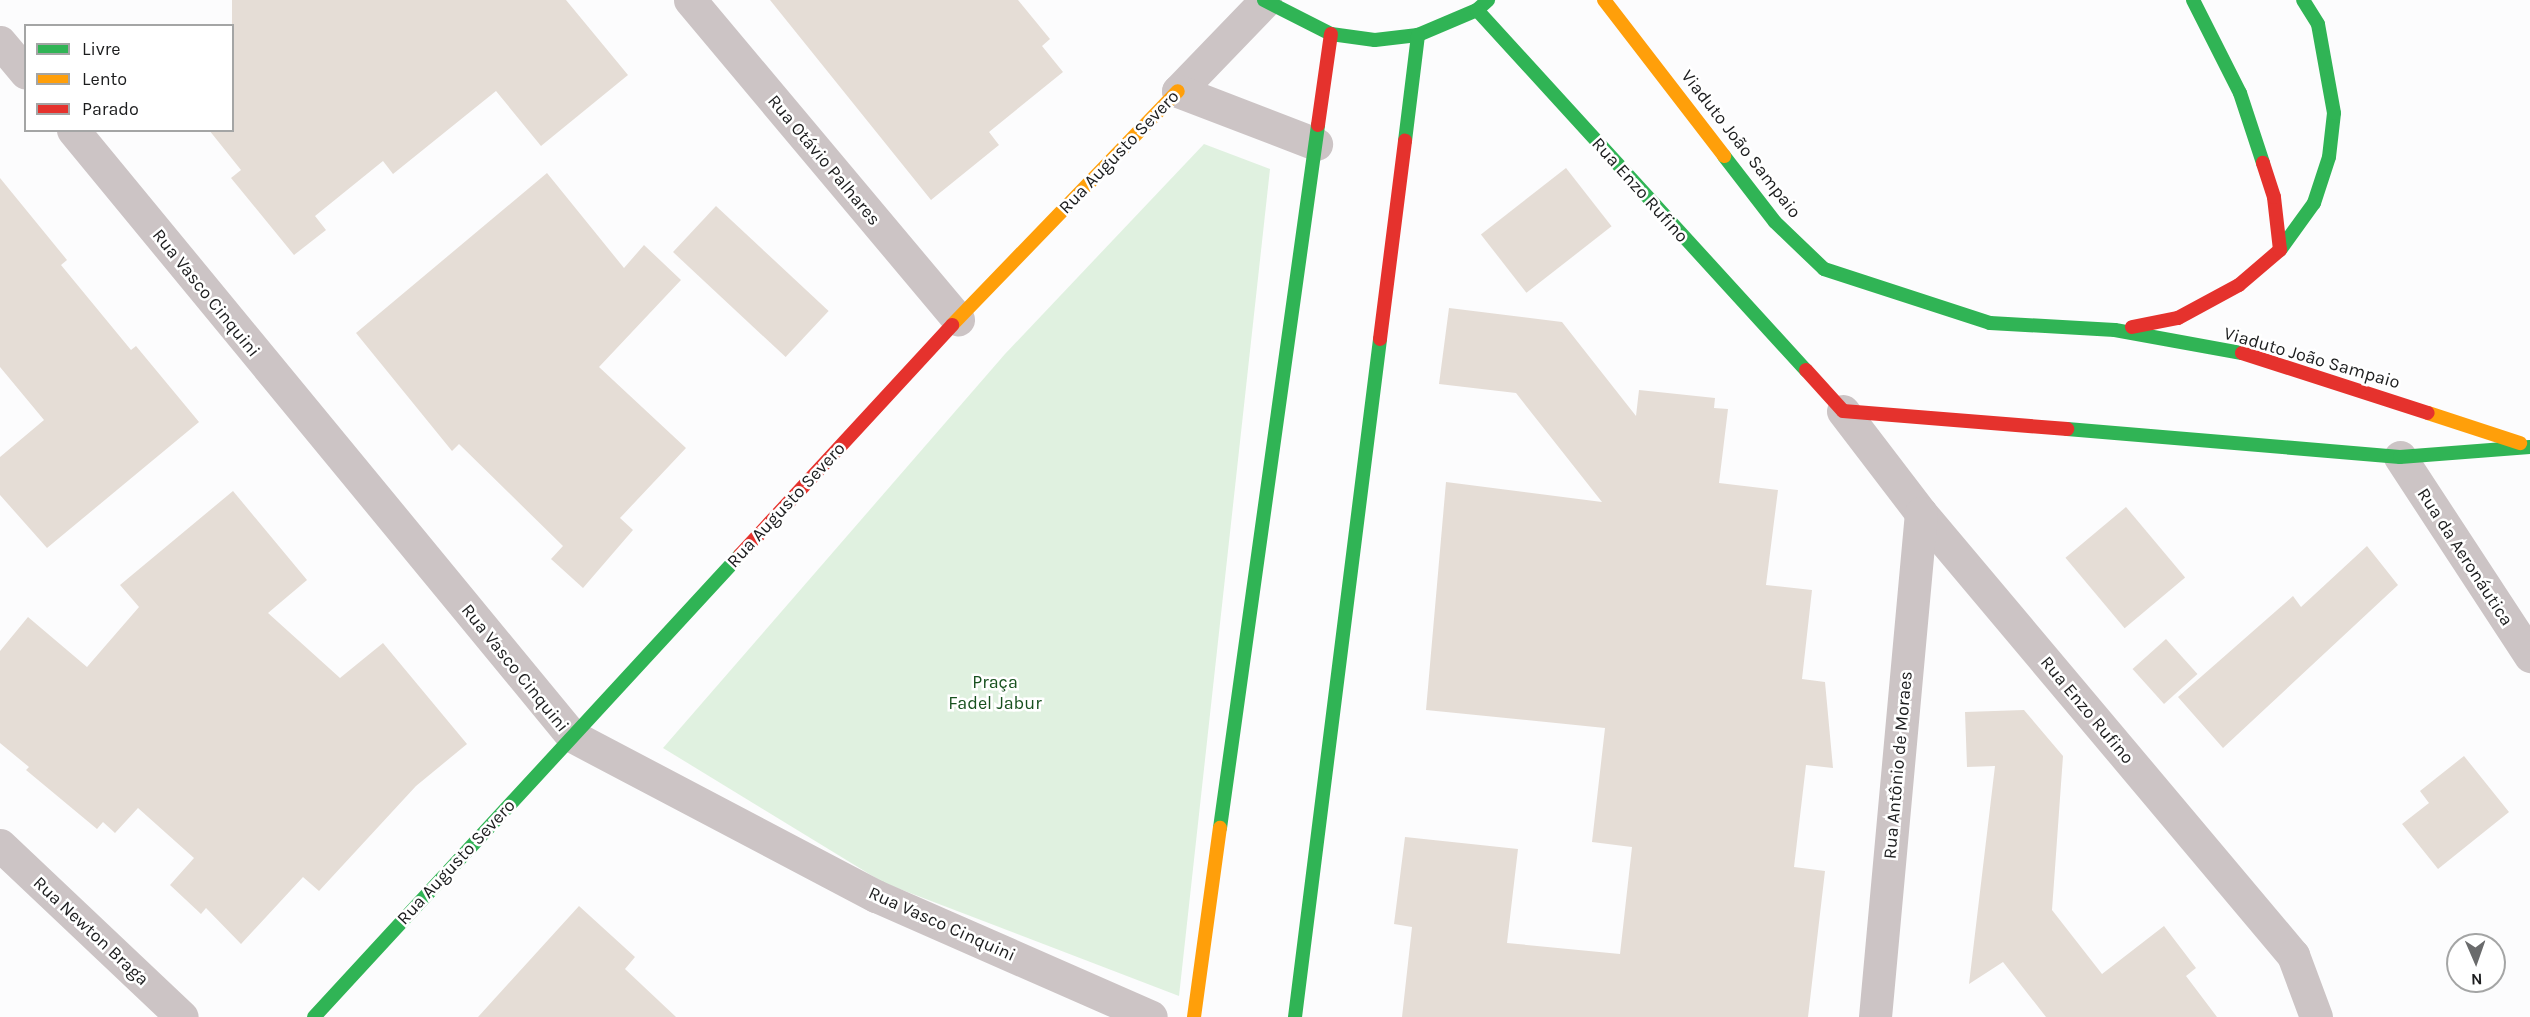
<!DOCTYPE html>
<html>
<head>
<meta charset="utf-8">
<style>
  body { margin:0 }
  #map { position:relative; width:2530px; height:1017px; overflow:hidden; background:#fcfcfd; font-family:Karla,sans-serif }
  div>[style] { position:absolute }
  .green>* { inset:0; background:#e0f1e0 }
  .building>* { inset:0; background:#e5ddd6; transform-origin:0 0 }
  .street>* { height:33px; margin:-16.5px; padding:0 16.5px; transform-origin:16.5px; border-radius:16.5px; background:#ccc4c5 }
  .fast>* { height:14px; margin:-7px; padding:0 7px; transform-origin:7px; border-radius:7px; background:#30b455 }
  .slow>* { height:14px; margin:-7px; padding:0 7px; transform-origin:7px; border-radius:7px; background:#ff9f0a }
  .jam>* { height:14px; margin:-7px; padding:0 7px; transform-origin:7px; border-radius:7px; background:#e5322d }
  span { translate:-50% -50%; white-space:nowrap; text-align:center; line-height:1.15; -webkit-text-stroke:5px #fff; paint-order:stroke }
  .street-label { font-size:18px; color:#1c1d1e }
  .park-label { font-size:18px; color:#18511f }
  .legend { position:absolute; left:24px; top:24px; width:210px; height:108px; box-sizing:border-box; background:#fff; border:2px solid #a4a5a5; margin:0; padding:8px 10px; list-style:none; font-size:18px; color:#1c1d1e }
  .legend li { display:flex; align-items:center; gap:12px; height:30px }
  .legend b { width:30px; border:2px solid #a4a5a5 }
  .north { position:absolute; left:2446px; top:933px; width:60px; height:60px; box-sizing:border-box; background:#fff; border:2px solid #a4a5a5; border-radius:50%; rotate:178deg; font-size:16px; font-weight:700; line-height:24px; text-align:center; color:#1c1d1e }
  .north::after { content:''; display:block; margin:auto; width:21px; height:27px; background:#6a6b6c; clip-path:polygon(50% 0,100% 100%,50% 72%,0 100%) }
</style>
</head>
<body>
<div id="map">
  <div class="green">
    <i style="clip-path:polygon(1204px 144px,1270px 169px,1179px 996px,884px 883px,663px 748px,1005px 354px)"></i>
  </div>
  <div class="building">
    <i style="clip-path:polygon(232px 0,566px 0,628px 75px,541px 146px,496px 91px,393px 174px,383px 161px,315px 216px,326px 230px,294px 255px,231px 178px,241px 170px,209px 130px,232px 130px)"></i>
    <i style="clip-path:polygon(770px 0,1018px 0,1050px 39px,1042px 46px,1063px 72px,989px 132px,999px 145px,931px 200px)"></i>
    <i style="left:1566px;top:168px;width:74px;height:108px;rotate:52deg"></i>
    <i style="clip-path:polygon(547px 173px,624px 268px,644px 245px,681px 280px,599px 367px,686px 448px,620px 518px,633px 530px,583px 588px,551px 559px,563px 546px,459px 444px,452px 451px,356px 333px)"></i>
    <i style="clip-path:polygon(0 178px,67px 260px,61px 265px,131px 350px,136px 346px,199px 422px,47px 548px,0 495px,0 457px,44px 420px,0 367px)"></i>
    <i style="left:716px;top:206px;width:154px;height:63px;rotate:43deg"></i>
    <i style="clip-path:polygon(1449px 308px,1562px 322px,1636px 416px,1639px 390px,1715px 398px,1714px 408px,1728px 409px,1719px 483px,1778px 490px,1766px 585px,1812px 590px,1802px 679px,1825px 682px,1833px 768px,1806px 765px,1794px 867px,1825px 871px,1808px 1017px,1402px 1017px,1412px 927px,1394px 924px,1405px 837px,1518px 849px,1507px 943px,1620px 954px,1632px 847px,1592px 842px,1605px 728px,1426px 710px,1446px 482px,1602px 502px,1516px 393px,1439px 384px)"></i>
    <i style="clip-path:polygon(233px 491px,307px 580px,268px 613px,340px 678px,383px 643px,467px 744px,416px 786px,319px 891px,303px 877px,241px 944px,206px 908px,201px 914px,170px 885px,194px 858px,138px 808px,115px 833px,103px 822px,97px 829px,26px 770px,29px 767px,0 743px,0 651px,28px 617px,87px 667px,139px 607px,120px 585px)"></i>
    <i style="left:2126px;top:507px;width:92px;height:79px;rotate:50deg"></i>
    <i style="clip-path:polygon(2367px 546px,2398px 585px,2223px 748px,2178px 697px,2293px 596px,2301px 607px)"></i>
    <i style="left:2166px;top:639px;width:47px;height:45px;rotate:48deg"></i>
    <i style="clip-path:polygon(2024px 710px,2063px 756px,2052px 910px,2102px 974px,2164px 926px,2196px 968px,2186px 976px,2217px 1017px,2046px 1017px,2003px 962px,1969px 984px,1995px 766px,1967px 767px,1965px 712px)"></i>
    <i style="clip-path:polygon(2464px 756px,2509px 812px,2438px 869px,2402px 824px,2429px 803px,2420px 791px)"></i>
    <i style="clip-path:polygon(579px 906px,635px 957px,625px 969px,676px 1017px,478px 1017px)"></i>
  </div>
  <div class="street">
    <i style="left:690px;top:0;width:417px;rotate:50deg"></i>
    <i style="left:1265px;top:1px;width:125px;rotate:134deg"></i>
    <i style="left:1178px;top:91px;width:148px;rotate:21deg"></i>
    <i style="left:0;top:42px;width:40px;rotate:50deg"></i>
    <i style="left:73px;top:130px;width:785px;rotate:50.53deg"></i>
    <i style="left:572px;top:736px;width:344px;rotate:27.8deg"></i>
    <i style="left:876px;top:896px;width:300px;rotate:23.7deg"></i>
    <i style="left:1843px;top:411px;width:128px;rotate:52.6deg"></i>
    <i style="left:1921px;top:513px;width:578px;rotate:49.92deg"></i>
    <i style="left:2293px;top:955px;width:66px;rotate:69.6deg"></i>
    <i style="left:2400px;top:457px;width:238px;rotate:56.8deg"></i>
    <i style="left:0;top:845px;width:250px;rotate:43.4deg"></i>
    <i style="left:1875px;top:1017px;width:506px;rotate:-84.79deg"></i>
  </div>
  <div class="fast">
    <i style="left:1264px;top:0;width:75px;rotate:26.9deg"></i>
    <i style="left:1331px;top:34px;width:44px;rotate:7.8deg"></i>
    <i style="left:1375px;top:40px;width:43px;rotate:-6.6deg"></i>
    <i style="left:1418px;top:35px;width:64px;rotate:-23deg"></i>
    <i style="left:1477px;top:10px;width:15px;rotate:-42deg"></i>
    <i style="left:2193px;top:0;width:104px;rotate:63.2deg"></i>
    <i style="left:2240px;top:93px;width:74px;rotate:71.8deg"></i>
    <i style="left:1477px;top:10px;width:488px;rotate:47.6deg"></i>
    <i style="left:1405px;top:141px;width:107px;rotate:-83deg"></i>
    <i style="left:1724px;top:156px;width:83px;rotate:52.3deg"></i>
    <i style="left:1775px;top:222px;width:68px;rotate:43.8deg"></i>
    <i style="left:1824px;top:269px;width:175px;rotate:18deg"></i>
    <i style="left:1990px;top:323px;width:125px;rotate:3.2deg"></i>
    <i style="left:2115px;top:330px;width:129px;rotate:10.3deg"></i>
    <i style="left:2280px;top:250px;width:58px;rotate:-54.1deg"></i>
    <i style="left:2314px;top:203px;width:48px;rotate:-71.9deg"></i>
    <i style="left:2329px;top:157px;width:44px;rotate:-83.5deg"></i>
    <i style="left:2334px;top:113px;width:90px;rotate:-100.2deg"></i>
    <i style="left:2318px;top:24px;width:28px;rotate:-122deg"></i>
    <i style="left:2067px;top:429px;width:334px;rotate:4.8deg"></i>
    <i style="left:2400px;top:457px;width:130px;rotate:-4.4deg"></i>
    <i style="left:1220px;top:828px;width:710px;rotate:-82.06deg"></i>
    <i style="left:314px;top:1017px;width:628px;rotate:-47.32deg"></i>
    <i style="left:1295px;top:1017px;width:683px;rotate:-82.85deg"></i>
  </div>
  <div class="slow">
    <i style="left:1604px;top:0;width:197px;rotate:52.4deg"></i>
    <i style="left:952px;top:325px;width:325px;rotate:-46deg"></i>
    <i style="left:2428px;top:413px;width:97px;rotate:18.1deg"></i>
    <i style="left:1194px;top:1017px;width:191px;rotate:-82.2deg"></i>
  </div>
  <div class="jam">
    <i style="left:1318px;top:125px;width:92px;rotate:-81.9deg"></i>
    <i style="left:2132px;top:327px;width:47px;rotate:-11.1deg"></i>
    <i style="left:2178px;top:318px;width:69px;rotate:-28.4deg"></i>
    <i style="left:2239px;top:285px;width:54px;rotate:-40.5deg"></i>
    <i style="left:2280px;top:250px;width:53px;rotate:-96.5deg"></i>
    <i style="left:2274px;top:197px;width:36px;rotate:-108deg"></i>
    <i style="left:1380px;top:339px;width:200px;rotate:-82.8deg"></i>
    <i style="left:2242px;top:353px;width:195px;rotate:17.9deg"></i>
    <i style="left:1806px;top:370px;width:55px;rotate:47.9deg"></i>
    <i style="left:1843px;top:411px;width:225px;rotate:4.6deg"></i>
    <i style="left:740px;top:555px;width:313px;rotate:-47.3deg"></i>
  </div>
  <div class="street-label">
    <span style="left:1741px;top:144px;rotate:52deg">Viaduto João Sampaio</span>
    <span style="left:1119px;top:152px;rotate:-46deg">Rua Augusto Severo</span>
    <span style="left:824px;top:160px;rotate:50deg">Rua Otávio Palhares</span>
    <span style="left:1640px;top:190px;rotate:48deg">Rua Enzo Rufino</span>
    <span style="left:206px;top:293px;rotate:51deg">Rua Vasco Cinquini</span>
    <span style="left:2312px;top:358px;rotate:16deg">Viaduto João Sampaio</span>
    <span style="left:786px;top:505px;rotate:-47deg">Rua Augusto Severo</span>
    <span style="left:2465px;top:557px;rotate:57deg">Rua da Aeronáutica</span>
    <span style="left:515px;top:668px;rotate:51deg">Rua Vasco Cinquini</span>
    <span style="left:2087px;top:710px;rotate:50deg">Rua Enzo Rufino</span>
    <span style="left:1898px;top:765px;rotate:-85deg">Rua Antônio de Moraes</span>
    <span style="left:456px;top:862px;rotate:-47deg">Rua Augusto Severo</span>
    <span style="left:942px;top:924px;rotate:24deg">Rua Vasco Cinquini</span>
    <span style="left:91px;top:931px;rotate:43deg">Rua Newton Braga</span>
  </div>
  <div class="park-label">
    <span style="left:995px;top:693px">Praça<br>Fadel Jabur</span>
  </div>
  <ul class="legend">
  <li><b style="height:8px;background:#30b455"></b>Livre</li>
  <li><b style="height:8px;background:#ff9f0a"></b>Lento</li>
  <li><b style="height:8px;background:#e5322d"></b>Parado</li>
  </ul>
  <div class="north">N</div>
</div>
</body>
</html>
